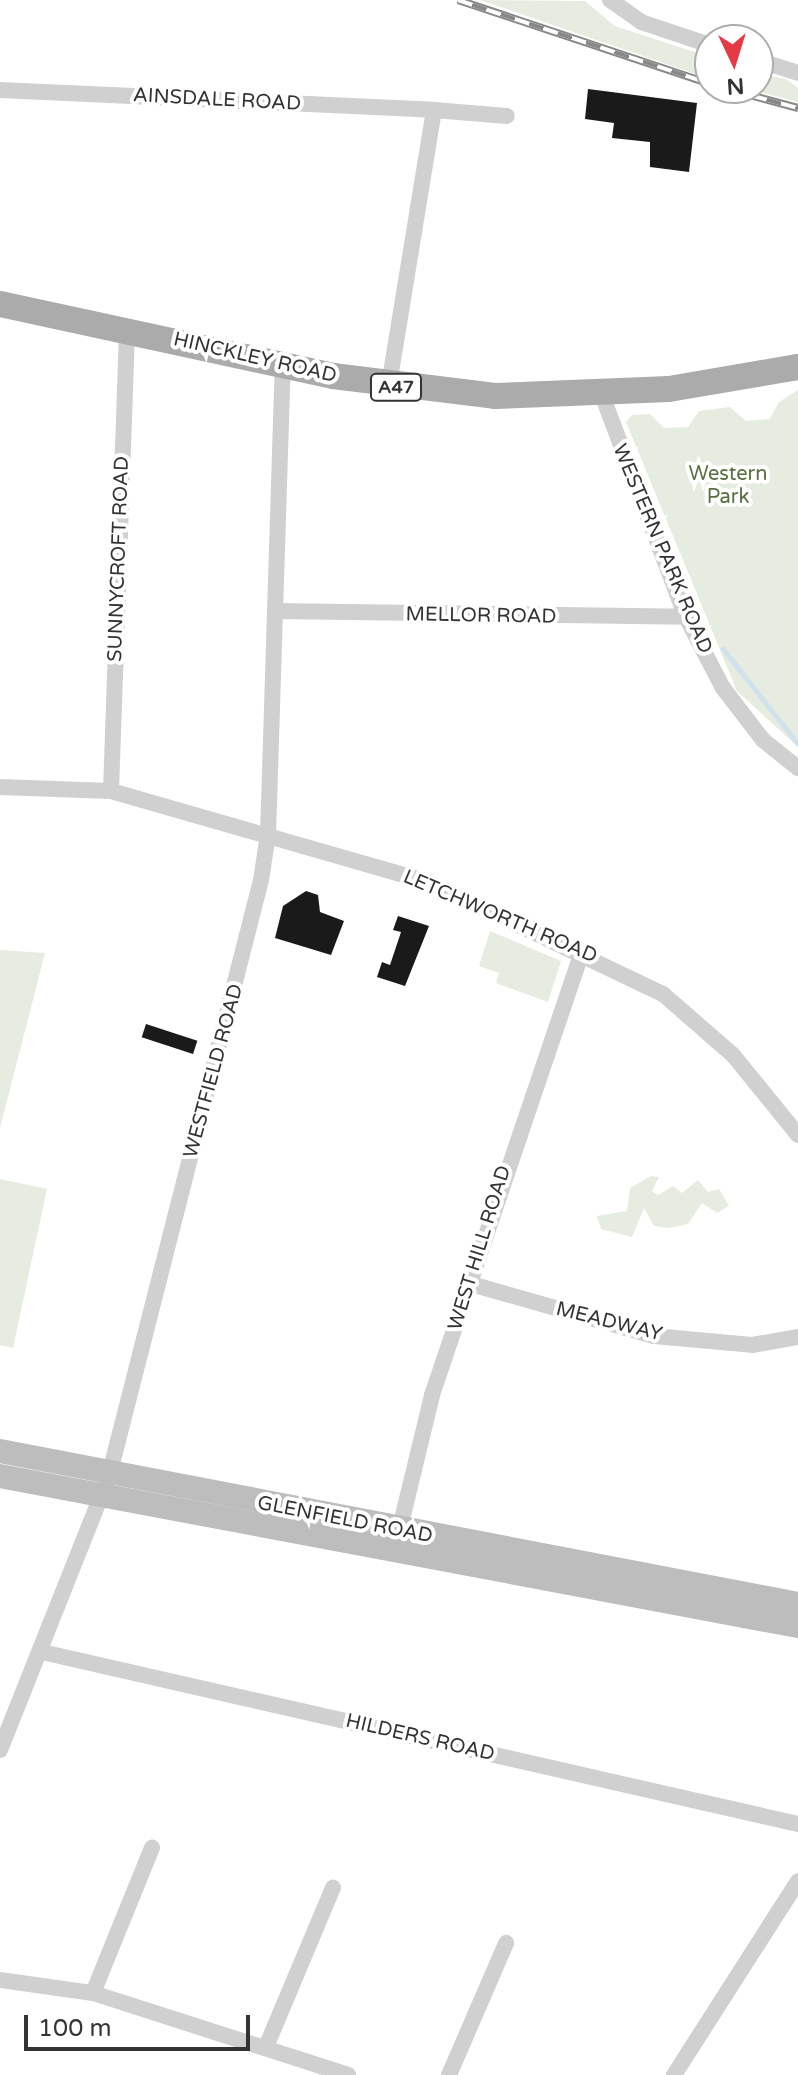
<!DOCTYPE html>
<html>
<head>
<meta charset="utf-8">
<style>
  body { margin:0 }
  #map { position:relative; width:798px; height:2075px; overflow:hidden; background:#fff; font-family:"Varela Round",sans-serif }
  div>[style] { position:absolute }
  .green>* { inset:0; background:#e6ecdf }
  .stream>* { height:5px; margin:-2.5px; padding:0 2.5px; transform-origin:2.5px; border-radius:2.5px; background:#cfe2ee }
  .building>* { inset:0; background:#1a1a1a; transform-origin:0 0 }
  .street>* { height:16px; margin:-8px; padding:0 8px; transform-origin:8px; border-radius:8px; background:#d0d0d0 }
  .secondary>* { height:24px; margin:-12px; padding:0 12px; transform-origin:12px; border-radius:12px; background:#bdbdbd }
  .primary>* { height:26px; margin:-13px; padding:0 13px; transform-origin:13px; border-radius:13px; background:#ababab }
  .rail>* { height:8px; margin-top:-4px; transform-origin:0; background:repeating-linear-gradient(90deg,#fff 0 15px,#888 0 30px); box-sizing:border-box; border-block:2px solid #888 }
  span { translate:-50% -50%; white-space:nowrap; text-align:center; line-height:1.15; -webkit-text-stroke:8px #fff; paint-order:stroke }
  .shield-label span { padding:2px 6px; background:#fff; border:2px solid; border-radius:6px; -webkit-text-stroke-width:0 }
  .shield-label { font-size:18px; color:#333; font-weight:700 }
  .street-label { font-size:20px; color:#333 }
  .park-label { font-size:20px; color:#56703f }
  .north { position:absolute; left:694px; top:24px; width:80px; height:80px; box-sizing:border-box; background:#fff; border:2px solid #adadad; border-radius:50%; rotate:176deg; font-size:22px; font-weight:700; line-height:32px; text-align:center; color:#333 }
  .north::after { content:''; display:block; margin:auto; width:28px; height:36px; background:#e63946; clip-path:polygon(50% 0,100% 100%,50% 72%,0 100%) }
  .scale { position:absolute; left:24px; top:2015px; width:226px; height:36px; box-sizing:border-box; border:4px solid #333; border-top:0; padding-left:10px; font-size:24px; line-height:28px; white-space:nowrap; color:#333; -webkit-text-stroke:6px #fff; paint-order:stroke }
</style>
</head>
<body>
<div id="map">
  <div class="green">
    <i style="clip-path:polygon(480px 0,585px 1px,615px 26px,710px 57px,710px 79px)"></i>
    <i style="clip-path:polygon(758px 74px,786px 79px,798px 88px,798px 102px,743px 88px,758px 88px)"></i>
    <i style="clip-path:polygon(798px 390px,798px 747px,737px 691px,626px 422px,632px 415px,650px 414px,664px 428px,688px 427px,699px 411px,730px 407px,746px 421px,770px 419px,779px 402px)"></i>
    <i style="clip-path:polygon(490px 931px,561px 961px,548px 1002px,496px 983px,499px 973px,479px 966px)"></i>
    <i style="clip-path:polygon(0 950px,45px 953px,0 1128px)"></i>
    <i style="clip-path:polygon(651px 1176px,659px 1177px,652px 1191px,658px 1195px,673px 1186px,682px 1193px,698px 1180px,708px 1192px,719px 1189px,729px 1206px,717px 1213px,702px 1203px,688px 1224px,669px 1228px,654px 1226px,644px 1208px,632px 1237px,601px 1229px,597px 1216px,627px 1211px,630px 1188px)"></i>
    <i style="clip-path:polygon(0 1179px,47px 1189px,13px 1348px,0 1345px)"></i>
  </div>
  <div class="stream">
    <i style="left:723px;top:649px;width:121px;rotate:51.7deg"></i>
  </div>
  <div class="building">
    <i style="clip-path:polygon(588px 89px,697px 103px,689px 172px,650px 167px,650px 142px,612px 138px,614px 123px,585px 119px)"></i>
    <i style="clip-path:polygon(306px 891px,318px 895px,320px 912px,344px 921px,331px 955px,275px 938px,283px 906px)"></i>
    <i style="clip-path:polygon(398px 916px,429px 926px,405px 986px,377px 977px,382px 962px,390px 965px,401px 932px,393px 930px)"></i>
    <i style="left:146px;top:1024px;width:54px;height:14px;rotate:18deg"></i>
  </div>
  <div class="street">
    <i style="left:610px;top:0;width:38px;rotate:35deg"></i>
    <i style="left:641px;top:22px;width:73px;rotate:18.4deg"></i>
    <i style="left:758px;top:60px;width:42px;rotate:18deg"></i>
    <i style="left:0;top:90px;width:434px;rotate:2.6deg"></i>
    <i style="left:434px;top:110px;width:280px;rotate:99.3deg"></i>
    <i style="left:434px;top:110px;width:73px;rotate:4.7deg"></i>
    <i style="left:602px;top:395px;width:237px;rotate:69.3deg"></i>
    <i style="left:686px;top:617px;width:80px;rotate:62.5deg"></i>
    <i style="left:723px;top:688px;width:66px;rotate:52.4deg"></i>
    <i style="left:763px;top:740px;width:45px;rotate:38.7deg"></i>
    <i style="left:275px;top:611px;width:411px;rotate:0.8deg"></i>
    <i style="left:0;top:787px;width:111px;rotate:2.1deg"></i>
    <i style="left:111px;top:791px;width:330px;rotate:16deg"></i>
    <i style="left:428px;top:882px;width:260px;rotate:25.5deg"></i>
    <i style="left:663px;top:994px;width:93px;rotate:41.1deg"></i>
    <i style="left:733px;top:1055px;width:103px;rotate:50.9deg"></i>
    <i style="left:111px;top:791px;width:463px;rotate:-88deg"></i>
    <i style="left:471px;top:1284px;width:190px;rotate:15.9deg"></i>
    <i style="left:654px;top:1336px;width:98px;rotate:5.2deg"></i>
    <i style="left:752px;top:1345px;width:47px;rotate:-9.9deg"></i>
    <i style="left:398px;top:1536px;width:145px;rotate:-76.4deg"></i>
    <i style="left:432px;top:1395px;width:469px;rotate:-71.3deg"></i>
    <i style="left:42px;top:1652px;width:775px;rotate:12.82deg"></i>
    <i style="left:0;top:1750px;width:295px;rotate:-68.3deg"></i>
    <i style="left:109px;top:1476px;width:615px;rotate:-75.69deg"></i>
    <i style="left:261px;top:880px;width:46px;rotate:-81.2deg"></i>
    <i style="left:268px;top:835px;width:470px;rotate:-88.2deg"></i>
    <i style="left:0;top:1980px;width:94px;rotate:8deg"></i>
    <i style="left:93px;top:1993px;width:268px;rotate:17.8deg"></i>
    <i style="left:93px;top:1993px;width:157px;rotate:-67.9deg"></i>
    <i style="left:266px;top:2047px;width:173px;rotate:-67.2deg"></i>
    <i style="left:449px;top:2075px;width:144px;rotate:-66.6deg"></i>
    <i style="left:674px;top:2075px;width:230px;rotate:-57.4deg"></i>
  </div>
  <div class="secondary">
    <i style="left:0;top:1451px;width:813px;rotate:10.85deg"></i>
    <i style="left:0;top:1476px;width:812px;rotate:10.65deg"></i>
  </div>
  <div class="primary">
    <i style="left:0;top:304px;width:341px;rotate:12.2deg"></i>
    <i style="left:333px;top:376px;width:163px;rotate:7deg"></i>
    <i style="left:495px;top:396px;width:174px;rotate:-2.3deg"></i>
    <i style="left:669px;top:389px;width:131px;rotate:-9.7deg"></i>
  </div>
  <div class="rail">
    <i style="left:458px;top:0;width:266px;rotate:18.4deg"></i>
    <i style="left:723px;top:88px;width:78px;rotate:14.9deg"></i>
  </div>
  <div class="shield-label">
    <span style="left:396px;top:387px">A47</span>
  </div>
  <div class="street-label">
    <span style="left:217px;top:100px;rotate:3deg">AINSDALE ROAD</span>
    <span style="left:255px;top:358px;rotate:13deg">HINCKLEY ROAD</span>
    <span style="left:662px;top:549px;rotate:67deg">WESTERN PARK ROAD</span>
    <span style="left:119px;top:559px;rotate:-88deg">SUNNYCROFT ROAD</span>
    <span style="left:481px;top:616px;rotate:1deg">MELLOR ROAD</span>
    <span style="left:500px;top:917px;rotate:23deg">LETCHWORTH ROAD</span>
    <span style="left:214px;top:1071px;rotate:-75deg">WESTFIELD ROAD</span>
    <span style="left:480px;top:1248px;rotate:-73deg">WEST HILL ROAD</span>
    <span style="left:609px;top:1322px;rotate:14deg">MEADWAY</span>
    <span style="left:345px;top:1520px;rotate:11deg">GLENFIELD ROAD</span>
    <span style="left:420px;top:1738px;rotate:13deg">HILDERS ROAD</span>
  </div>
  <div class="park-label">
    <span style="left:728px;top:486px">Western<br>Park</span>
  </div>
  <div class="north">N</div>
  <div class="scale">100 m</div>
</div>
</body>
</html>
